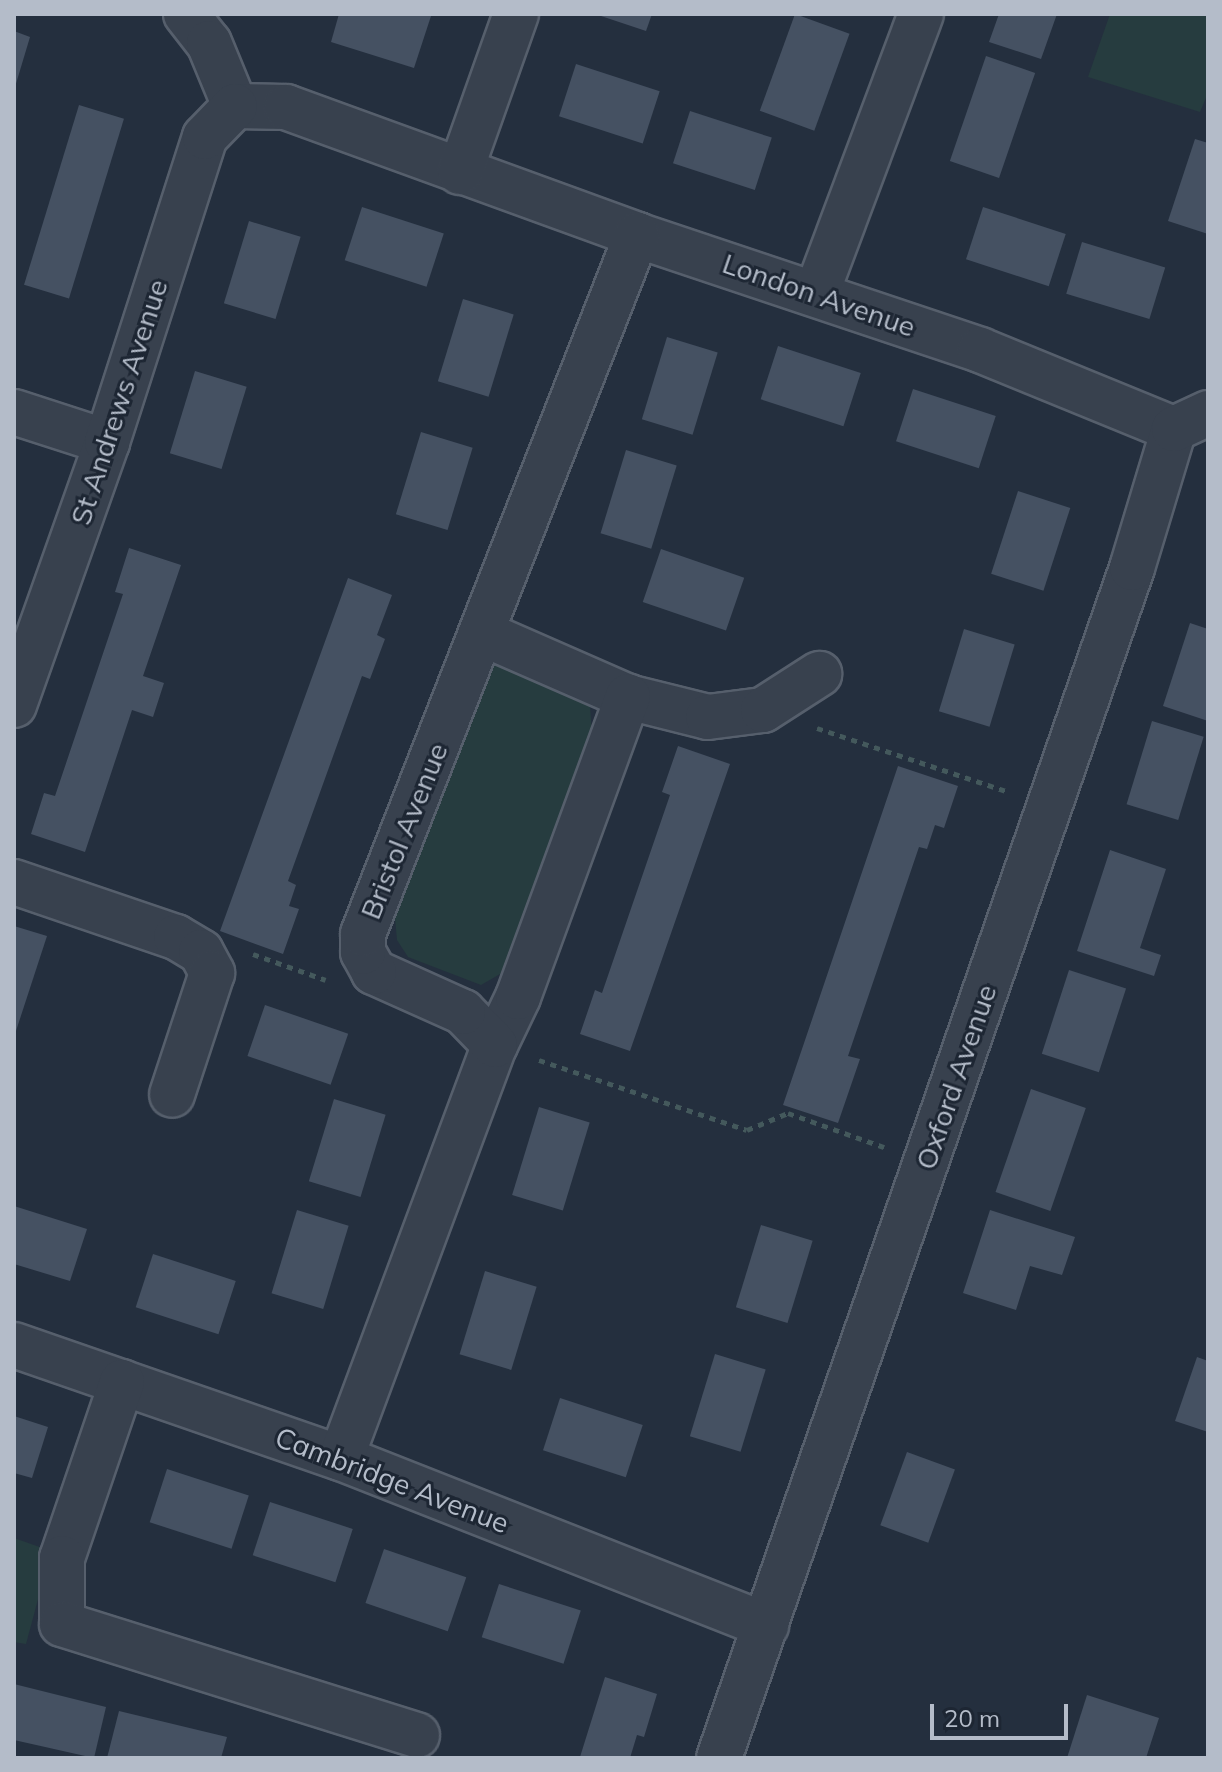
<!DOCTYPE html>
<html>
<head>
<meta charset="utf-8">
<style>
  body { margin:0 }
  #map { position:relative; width:1222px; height:1772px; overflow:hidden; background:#242f3e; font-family:Mulish,sans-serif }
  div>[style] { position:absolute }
  .green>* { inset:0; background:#263c3f }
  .building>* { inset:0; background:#455162; transform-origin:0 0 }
  .path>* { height:5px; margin-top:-2.5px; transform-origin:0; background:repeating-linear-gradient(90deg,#44595c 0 6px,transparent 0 12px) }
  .roads { filter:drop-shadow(2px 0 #565f6c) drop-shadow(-2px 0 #565f6c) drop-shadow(0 2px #565f6c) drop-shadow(0 -2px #565f6c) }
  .minor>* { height:44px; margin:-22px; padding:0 22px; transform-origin:22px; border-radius:22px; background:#38414e }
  span { translate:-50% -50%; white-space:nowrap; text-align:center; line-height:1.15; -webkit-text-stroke:6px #1d2633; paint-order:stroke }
  .street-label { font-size:28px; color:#b4bcc9 }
  .frame { position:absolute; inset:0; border:16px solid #b4bcc9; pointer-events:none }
  .scale { position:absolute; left:930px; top:1704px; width:138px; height:36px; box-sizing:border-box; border:4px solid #b4bcc9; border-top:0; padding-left:10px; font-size:24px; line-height:28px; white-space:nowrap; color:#b4bcc9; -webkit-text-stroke:6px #1d2633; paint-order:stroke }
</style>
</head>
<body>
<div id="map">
  <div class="green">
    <i style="clip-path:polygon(1110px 14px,1208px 14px,1208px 93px,1200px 112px,1088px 77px)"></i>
    <i style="clip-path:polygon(495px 664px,572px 689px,590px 706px,592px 734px,507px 970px,481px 985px,408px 957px,397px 940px,394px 907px,477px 672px)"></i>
    <i style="clip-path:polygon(14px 1538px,51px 1551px,26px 1644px,14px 1642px)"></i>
  </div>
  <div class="building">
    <i style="clip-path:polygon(339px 14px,431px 16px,414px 68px,331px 42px)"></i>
    <i style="clip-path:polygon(595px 14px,652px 14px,646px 31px)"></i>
    <i style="left:795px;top:14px;width:58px;height:103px;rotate:20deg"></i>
    <i style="clip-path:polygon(999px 14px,1057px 14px,1041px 59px,989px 42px)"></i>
    <i style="clip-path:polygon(14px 31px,30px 37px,15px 87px,14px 87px)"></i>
    <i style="left:986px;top:56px;width:52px;height:111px;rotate:19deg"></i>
    <i style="left:576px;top:64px;width:88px;height:55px;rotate:18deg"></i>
    <i style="left:79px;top:105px;width:47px;height:188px;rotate:17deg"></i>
    <i style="left:690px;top:111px;width:86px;height:55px;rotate:18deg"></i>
    <i style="clip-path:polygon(1195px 139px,1208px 143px,1208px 234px,1168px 221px)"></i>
    <i style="left:362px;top:207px;width:86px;height:56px;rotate:18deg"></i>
    <i style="left:983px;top:207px;width:87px;height:55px;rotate:18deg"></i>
    <i style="left:249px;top:221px;width:54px;height:86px;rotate:17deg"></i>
    <i style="left:1082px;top:242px;width:87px;height:54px;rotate:17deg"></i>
    <i style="left:463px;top:299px;width:53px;height:86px;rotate:17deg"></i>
    <i style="left:667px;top:337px;width:53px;height:86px;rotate:17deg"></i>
    <i style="left:778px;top:346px;width:87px;height:56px;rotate:18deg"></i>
    <i style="left:195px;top:371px;width:54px;height:86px;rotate:17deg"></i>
    <i style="left:913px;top:389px;width:87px;height:55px;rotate:18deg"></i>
    <i style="left:421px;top:432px;width:54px;height:86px;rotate:17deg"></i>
    <i style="left:626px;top:450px;width:53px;height:87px;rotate:17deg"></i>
    <i style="left:1018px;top:491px;width:55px;height:87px;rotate:18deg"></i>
    <i style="clip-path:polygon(129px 548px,181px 565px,143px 676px,164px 683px,153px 717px,132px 710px,85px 852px,31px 834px,44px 793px,55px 796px,123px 594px,115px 592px)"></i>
    <i style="left:661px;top:549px;width:88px;height:56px;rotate:19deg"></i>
    <i style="clip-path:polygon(348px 578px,392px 595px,377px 635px,385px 639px,370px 679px,362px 676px,288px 881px,296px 885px,289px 906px,299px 909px,283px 954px,220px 931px)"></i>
    <i style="clip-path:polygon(1190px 623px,1208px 629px,1208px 721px,1163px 706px)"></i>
    <i style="left:964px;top:629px;width:53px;height:86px;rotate:17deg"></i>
    <i style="left:1152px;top:721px;width:54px;height:87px;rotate:17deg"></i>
    <i style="clip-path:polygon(678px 746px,730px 764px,630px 1051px,580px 1034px,595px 990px,602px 993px,670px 795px,662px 792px)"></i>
    <i style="clip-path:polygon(898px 766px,958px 786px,944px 828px,935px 825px,927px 849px,919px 847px,848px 1056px,860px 1059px,838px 1123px,783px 1105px)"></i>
    <i style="clip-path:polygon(1110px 850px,1166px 869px,1140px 948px,1161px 955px,1154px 976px,1077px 951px)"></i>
    <i style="clip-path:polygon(14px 926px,47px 936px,15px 1034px,14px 1034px)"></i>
    <i style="left:1069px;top:970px;width:60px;height:88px;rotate:18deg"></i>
    <i style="left:265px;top:1005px;width:88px;height:54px;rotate:19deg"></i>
    <i style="left:1031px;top:1089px;width:58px;height:109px;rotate:19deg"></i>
    <i style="left:334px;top:1099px;width:54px;height:86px;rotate:17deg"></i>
    <i style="left:539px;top:1107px;width:53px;height:92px;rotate:17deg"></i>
    <i style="clip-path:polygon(14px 1206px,87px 1229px,70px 1281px,14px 1264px)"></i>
    <i style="left:297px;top:1210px;width:54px;height:87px;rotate:17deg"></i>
    <i style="clip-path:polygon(990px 1210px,1075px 1237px,1062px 1275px,1030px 1266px,1016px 1310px,963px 1293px)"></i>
    <i style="left:761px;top:1225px;width:54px;height:86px;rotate:17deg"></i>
    <i style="left:153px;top:1254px;width:87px;height:56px;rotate:18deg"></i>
    <i style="left:485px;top:1271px;width:54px;height:87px;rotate:17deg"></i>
    <i style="left:715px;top:1354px;width:53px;height:86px;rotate:17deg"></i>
    <i style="clip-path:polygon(1197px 1357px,1208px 1361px,1208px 1432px,1175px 1421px)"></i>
    <i style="left:560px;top:1398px;width:87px;height:55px;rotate:18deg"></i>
    <i style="clip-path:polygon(14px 1416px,48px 1427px,32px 1478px,14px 1473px)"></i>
    <i style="left:907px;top:1452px;width:51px;height:78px;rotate:20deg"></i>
    <i style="left:167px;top:1469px;width:86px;height:56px;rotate:18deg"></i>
    <i style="left:270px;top:1502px;width:87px;height:56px;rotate:18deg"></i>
    <i style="left:384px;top:1549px;width:87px;height:57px;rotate:19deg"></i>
    <i style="left:499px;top:1584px;width:86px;height:56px;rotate:18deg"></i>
    <i style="clip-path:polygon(605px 1677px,657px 1694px,644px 1737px,637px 1735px,630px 1758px,580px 1757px)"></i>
    <i style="clip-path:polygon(14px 1684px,106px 1707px,94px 1758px,14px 1740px)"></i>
    <i style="clip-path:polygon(1087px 1695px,1159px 1718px,1146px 1758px,1067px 1758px)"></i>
    <i style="clip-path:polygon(119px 1711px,227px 1737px,221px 1758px,107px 1758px)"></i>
  </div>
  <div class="path">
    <i style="left:817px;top:728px;width:202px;rotate:18.4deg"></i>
    <i style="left:253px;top:954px;width:77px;rotate:19.6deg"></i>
    <i style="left:539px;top:1060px;width:219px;rotate:18.6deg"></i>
    <i style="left:747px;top:1130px;width:44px;rotate:-22.5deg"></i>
    <i style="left:788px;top:1113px;width:102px;rotate:19.5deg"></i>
  </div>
  <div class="roads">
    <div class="minor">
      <i style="left:186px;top:14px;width:37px;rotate:52deg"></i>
      <i style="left:209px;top:43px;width:68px;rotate:67.6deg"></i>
      <i style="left:235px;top:106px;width:51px;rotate:1.1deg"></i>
      <i style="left:286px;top:107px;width:374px;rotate:20deg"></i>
      <i style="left:637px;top:235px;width:362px;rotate:18.5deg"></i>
      <i style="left:980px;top:350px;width:209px;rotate:22.2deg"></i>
      <i style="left:460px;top:172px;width:168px;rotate:-70.5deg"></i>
      <i style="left:817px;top:292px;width:297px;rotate:-69.5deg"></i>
      <i style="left:14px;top:412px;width:98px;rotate:17.9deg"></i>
      <i style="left:484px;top:634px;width:157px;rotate:23.6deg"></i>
      <i style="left:628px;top:697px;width:82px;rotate:14deg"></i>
      <i style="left:708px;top:717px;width:55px;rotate:-7.3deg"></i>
      <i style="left:763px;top:710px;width:67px;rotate:-32.7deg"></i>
      <i style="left:14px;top:705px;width:279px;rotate:-70.5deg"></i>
      <i style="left:107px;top:442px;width:320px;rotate:-72.2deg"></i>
      <i style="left:205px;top:137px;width:43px;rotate:-45.9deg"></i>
      <i style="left:14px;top:882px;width:171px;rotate:18.8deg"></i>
      <i style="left:176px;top:937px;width:29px;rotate:31deg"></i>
      <i style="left:201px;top:952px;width:24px;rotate:62deg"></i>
      <i style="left:212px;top:973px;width:128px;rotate:108.2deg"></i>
      <i style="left:495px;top:1045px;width:53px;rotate:-64.4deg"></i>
      <i style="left:518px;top:997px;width:320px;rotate:-69.9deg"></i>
      <i style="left:14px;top:1345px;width:346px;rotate:19.1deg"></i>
      <i style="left:341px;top:1458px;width:457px;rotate:21.5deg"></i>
      <i style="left:122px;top:1382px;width:186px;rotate:108.8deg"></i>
      <i style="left:62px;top:1558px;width:66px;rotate:90deg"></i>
      <i style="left:62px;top:1624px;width:372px;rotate:17.4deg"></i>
      <i style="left:341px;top:1458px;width:441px;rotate:-69.6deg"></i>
      <i style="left:495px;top:1045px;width:46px;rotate:-134.1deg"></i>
      <i style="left:463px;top:1012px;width:98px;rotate:-155.8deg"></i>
      <i style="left:374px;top:972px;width:23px;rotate:-119deg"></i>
      <i style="left:363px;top:952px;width:18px;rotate:-90deg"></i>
      <i style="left:363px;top:934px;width:751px;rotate:-68.6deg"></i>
      <i style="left:719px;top:1758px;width:1260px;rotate:-70.86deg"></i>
      <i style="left:1132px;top:568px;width:145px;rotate:-73.2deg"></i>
      <i style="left:1174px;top:429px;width:38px;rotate:-25deg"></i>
    </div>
  </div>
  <div class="street-label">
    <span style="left:819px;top:295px;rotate:19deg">London Avenue</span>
    <span style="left:119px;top:402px;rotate:-72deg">St Andrews Avenue</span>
    <span style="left:404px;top:831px;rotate:-68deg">Bristol Avenue</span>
    <span style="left:956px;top:1077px;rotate:-71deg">Oxford Avenue</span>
    <span style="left:392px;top:1480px;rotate:21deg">Cambridge Avenue</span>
  </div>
  <div class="frame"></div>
  <div class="scale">20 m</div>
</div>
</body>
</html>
